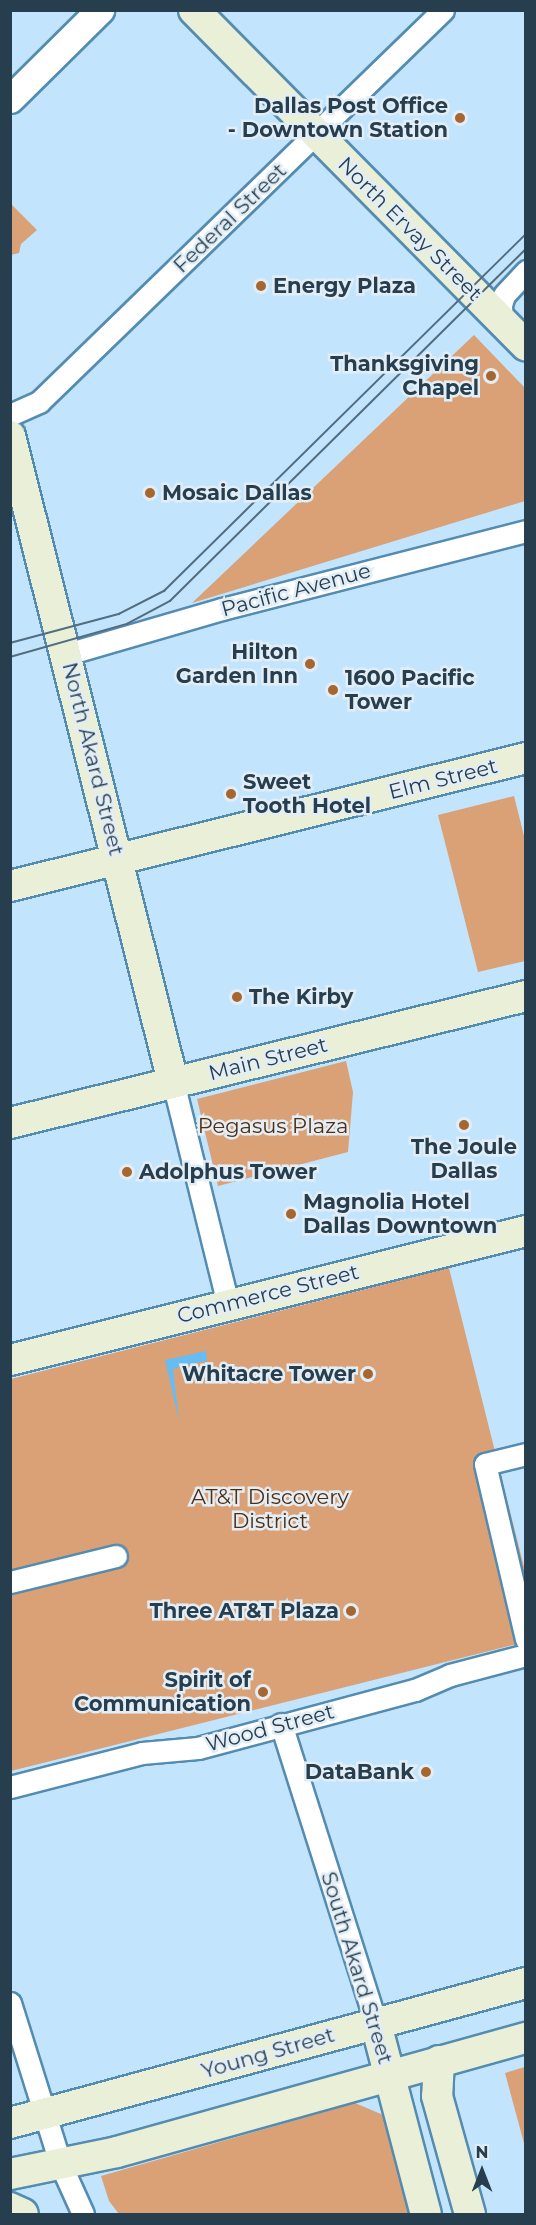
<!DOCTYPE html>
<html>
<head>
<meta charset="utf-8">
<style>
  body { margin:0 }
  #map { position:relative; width:536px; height:2225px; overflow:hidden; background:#c2e4fc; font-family:Montserrat,sans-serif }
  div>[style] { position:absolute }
  .green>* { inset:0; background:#d9a175 }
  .water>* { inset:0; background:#67bcf3 }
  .roads { filter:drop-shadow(2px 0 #548cb1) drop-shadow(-2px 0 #548cb1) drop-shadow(0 2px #548cb1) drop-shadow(0 -2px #548cb1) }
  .minor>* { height:21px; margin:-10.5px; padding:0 10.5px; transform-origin:10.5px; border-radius:10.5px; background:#fff }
  .tertiary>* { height:27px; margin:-13.5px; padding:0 13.5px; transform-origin:13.5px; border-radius:13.5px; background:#fff }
  .secondary>* { height:30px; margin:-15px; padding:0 15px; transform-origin:15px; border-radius:15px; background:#eaefd7 }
  .tram>* { height:1.5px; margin:-0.75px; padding:0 0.75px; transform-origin:0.75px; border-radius:0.75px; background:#526d7f }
  .dots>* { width:16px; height:16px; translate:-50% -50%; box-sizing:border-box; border:3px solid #e2edf6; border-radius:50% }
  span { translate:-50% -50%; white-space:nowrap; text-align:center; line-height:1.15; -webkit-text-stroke:5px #e2edf6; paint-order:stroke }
  .poi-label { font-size:21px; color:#263e4e; font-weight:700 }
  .right { translate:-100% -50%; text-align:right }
  .left { translate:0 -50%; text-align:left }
  .street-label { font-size:21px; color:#263e4e }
  .park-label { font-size:21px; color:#522e0e }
  .frame { position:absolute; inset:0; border:12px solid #263e4e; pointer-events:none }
  .north { position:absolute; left:452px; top:2141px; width:60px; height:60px; -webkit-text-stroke:4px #e2edf6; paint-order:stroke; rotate:0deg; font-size:16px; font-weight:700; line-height:24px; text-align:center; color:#263e4e }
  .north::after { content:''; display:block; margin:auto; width:21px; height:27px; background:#263e4e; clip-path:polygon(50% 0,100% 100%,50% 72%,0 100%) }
</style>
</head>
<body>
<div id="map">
  <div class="green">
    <i style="clip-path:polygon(10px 203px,37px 230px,21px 244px,19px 253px,11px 255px)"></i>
    <i style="clip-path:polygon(474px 335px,525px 388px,525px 501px,192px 603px)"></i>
    <i style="clip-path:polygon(514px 796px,525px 840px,525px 961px,478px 972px,438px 815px)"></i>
    <i style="clip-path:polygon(346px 1061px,353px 1092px,348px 1152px,218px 1186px,197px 1099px)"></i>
    <i style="clip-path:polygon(449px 1268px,525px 1571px,525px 1642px,11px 1771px,11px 1379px)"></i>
    <i style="clip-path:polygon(525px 2067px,526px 2067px,525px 2147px,505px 2073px)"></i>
    <i style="clip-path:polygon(355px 2103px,388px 2117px,413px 2214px,119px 2214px,109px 2201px,101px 2176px)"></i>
  </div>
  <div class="water">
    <i style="clip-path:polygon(206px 1351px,209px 1379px,205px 1361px,173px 1369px,179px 1421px,165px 1360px)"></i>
  </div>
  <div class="roads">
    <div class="minor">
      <i style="left:502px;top:321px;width:16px;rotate:-94deg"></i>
      <i style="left:501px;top:305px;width:10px;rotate:-73deg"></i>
      <i style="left:504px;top:295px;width:33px;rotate:-47deg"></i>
      <i style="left:10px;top:415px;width:32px;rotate:-24deg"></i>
      <i style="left:39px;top:402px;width:563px;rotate:-44.14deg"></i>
      <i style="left:67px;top:654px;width:161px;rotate:-16.2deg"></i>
      <i style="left:222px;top:609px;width:314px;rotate:-14.4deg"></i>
      <i style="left:173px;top:1082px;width:230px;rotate:76.1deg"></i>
      <i style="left:526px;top:1454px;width:42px;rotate:166.3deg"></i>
      <i style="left:485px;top:1464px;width:180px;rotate:76.8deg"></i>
      <i style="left:10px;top:1582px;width:109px;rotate:-13.8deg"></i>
      <i style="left:281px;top:1724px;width:315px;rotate:72.4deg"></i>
      <i style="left:10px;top:1787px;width:136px;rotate:-14.4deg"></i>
      <i style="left:142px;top:1753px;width:56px;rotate:-5.1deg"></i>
      <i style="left:198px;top:1748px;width:225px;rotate:-15deg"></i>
      <i style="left:415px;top:1690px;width:38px;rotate:-23deg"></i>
      <i style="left:450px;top:1675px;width:79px;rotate:-14.7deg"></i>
      <i style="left:10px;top:2003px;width:168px;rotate:72.6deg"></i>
      <i style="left:60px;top:2163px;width:56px;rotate:65.7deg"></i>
    </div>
    <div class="tertiary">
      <i style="left:10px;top:99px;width:127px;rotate:-44.7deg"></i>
    </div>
    <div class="secondary">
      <i style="left:194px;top:10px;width:472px;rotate:45.3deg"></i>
      <i style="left:10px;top:436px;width:666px;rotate:75.84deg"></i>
      <i style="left:10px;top:886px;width:532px;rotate:-13.93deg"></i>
      <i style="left:10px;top:1123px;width:531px;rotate:-13.83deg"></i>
      <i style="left:10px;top:1360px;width:532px;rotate:-14.04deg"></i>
      <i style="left:376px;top:2024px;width:196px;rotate:75.3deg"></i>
      <i style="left:439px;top:2061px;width:35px;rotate:93deg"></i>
      <i style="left:437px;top:2096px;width:123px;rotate:74.4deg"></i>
      <i style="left:10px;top:2123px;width:535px;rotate:-15.18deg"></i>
      <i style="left:10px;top:2174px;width:109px;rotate:-11.6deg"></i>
      <i style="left:117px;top:2152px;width:425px;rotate:-15.6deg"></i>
      <i style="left:10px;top:2208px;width:14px;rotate:25deg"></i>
    </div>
  </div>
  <div class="tram">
    <i style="left:10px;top:643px;width:113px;rotate:-14.9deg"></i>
    <i style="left:119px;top:614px;width:51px;rotate:-27.1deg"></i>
    <i style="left:164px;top:591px;width:508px;rotate:-44.6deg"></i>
    <i style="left:10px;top:657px;width:122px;rotate:-15.8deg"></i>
    <i style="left:127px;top:624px;width:49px;rotate:-28.1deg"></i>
    <i style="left:170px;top:601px;width:501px;rotate:-44.68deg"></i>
  </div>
  <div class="dots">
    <i style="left:460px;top:118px;background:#a6662f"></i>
    <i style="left:261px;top:286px;background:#a6662f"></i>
    <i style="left:491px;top:376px;background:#a6662f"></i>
    <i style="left:150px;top:493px;background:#a6662f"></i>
    <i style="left:310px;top:664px;background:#a6662f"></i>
    <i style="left:333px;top:690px;background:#a6662f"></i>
    <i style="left:231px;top:794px;background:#a6662f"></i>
    <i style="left:237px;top:997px;background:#a6662f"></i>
    <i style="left:464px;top:1125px;background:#a6662f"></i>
    <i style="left:127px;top:1172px;background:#a6662f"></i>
    <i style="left:291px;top:1214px;background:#a6662f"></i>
    <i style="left:368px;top:1374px;background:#a6662f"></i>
    <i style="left:351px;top:1611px;background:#a6662f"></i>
    <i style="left:263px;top:1692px;background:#a6662f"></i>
    <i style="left:426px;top:1772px;background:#a6662f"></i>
  </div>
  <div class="poi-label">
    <span class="right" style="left:448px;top:118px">Dallas Post Office<br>- Downtown Station</span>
    <span class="left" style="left:273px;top:286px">Energy Plaza</span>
    <span class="right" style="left:479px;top:376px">Thanksgiving<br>Chapel</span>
    <span class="left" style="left:162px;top:493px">Mosaic Dallas</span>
    <span class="right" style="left:298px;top:664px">Hilton<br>Garden Inn</span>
    <span class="left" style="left:345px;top:690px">1600 Pacific<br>Tower</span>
    <span class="left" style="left:243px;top:794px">Sweet<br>Tooth Hotel</span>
    <span class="left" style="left:249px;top:997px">The Kirby</span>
    <span style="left:464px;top:1159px">The Joule<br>Dallas</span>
    <span class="left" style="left:139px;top:1172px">Adolphus Tower</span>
    <span class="left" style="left:303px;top:1214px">Magnolia Hotel<br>Dallas Downtown</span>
    <span class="right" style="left:356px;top:1374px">Whitacre Tower</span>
    <span class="right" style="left:339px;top:1611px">Three AT&amp;T Plaza</span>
    <span class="right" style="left:251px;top:1692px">Spirit of<br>Communication</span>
    <span class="right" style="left:414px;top:1772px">DataBank</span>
  </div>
  <div class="street-label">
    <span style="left:230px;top:218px;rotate:-44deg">Federal Street</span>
    <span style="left:410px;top:229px;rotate:45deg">North Ervay Street</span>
    <span style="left:296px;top:590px;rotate:-15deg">Pacific Avenue</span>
    <span style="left:93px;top:759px;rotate:76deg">North Akard Street</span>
    <span style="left:443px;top:779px;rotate:-14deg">Elm Street</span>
    <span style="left:268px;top:1059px;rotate:-14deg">Main Street</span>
    <span style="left:268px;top:1294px;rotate:-14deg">Commerce Street</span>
    <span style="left:270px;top:1728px;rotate:-15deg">Wood Street</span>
    <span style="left:357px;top:1968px;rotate:73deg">South Akard Street</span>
    <span style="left:268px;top:2053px;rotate:-16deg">Young Street</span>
  </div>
  <div class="park-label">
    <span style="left:273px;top:1126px">Pegasus Plaza</span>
    <span style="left:270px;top:1509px">AT&amp;T Discovery<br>District</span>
  </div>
  <div class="frame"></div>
  <div class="north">N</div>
</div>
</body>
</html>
